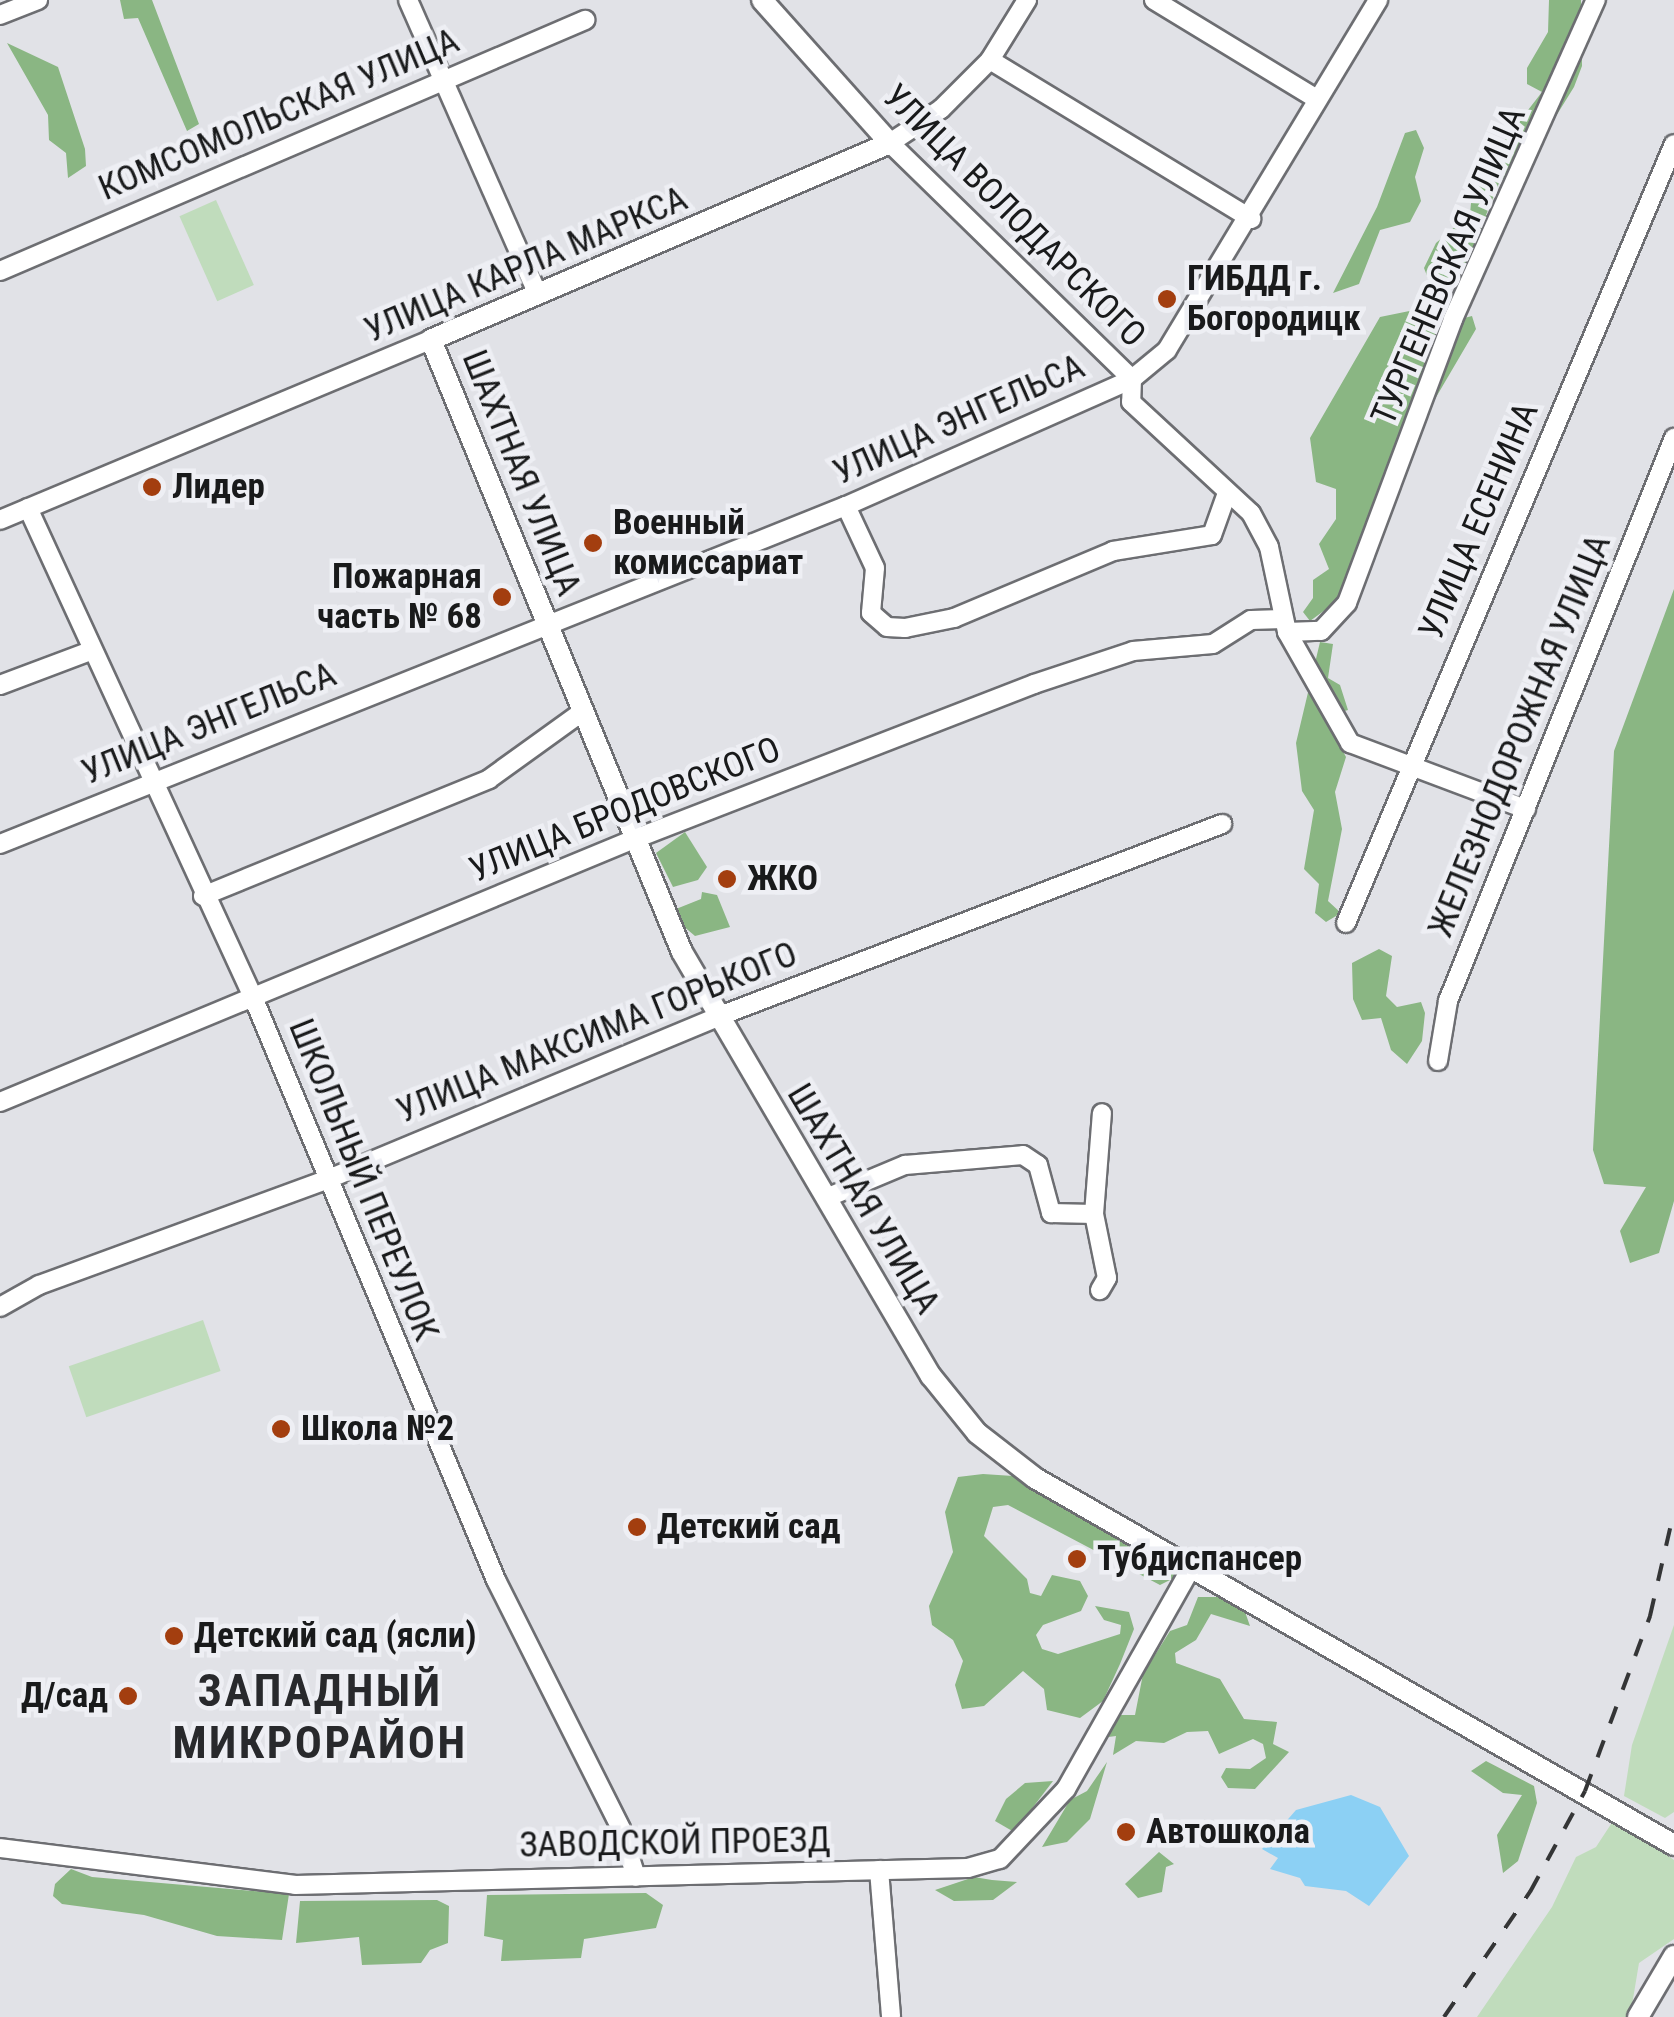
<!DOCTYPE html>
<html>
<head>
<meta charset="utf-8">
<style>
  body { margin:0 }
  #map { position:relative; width:1674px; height:2017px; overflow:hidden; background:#e1e2e7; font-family:"Roboto Condensed",sans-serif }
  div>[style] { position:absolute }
  .green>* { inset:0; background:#c0dcbc; transform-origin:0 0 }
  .forest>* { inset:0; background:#8ab683 }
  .water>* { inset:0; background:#8cd0f4 }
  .roads { filter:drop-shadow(2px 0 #6d6e72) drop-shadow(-2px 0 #6d6e72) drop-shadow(0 2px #6d6e72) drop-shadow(0 -2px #6d6e72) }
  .minor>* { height:18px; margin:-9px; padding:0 9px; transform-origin:9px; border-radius:9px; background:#fff }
  .major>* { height:20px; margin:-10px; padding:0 10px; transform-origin:10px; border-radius:10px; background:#fff }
  .rail>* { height:4px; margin-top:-2px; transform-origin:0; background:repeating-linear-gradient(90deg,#343536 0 18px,transparent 0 36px) }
  .dots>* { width:28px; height:28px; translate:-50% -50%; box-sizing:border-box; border:5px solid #eeeff4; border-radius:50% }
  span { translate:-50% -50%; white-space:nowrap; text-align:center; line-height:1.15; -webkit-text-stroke:9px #eeeff4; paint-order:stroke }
  .street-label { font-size:35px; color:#191a1b }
  .poi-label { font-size:35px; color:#191a1b; font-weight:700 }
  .left { translate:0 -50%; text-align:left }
  .right { translate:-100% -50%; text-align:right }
  .district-label { font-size:45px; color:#28292c; font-weight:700; letter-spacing:2.5px }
</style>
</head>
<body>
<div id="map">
  <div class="green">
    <i style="left:216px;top:200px;width:93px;height:40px;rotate:66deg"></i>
    <i style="left:203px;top:1320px;width:54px;height:142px;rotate:71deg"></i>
    <i style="clip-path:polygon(1674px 1625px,1674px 1812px,1665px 1818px,1624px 1796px,1632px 1745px)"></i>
    <i style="clip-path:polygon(1615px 1818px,1674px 1860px,1674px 1939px,1639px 1963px,1630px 2017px,1477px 2017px,1552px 1907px,1576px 1857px,1596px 1847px)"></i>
  </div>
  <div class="forest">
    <i style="clip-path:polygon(120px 0,152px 0,199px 124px,187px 131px,138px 18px,124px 19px)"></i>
    <i style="clip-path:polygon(1549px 0,1581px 0,1582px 66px,1574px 87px,1548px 129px,1499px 183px,1486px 215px,1509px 221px,1481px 273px,1456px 274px,1437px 325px,1472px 316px,1476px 329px,1435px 399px,1416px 396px,1426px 421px,1371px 566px,1361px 580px,1350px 576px,1336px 602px,1310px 621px,1303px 612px,1313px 598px,1313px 580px,1329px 569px,1319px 544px,1336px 519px,1336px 489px,1316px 482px,1310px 438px,1380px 317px,1434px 306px,1441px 283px,1429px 281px,1424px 268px,1436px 243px,1470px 214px,1473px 181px,1542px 92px,1527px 84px,1527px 68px,1548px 32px)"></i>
    <i style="clip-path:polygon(7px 43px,58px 67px,85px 149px,86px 166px,68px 178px,66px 153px,49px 140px,48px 115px)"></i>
    <i style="clip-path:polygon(1416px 130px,1424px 148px,1415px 177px,1421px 201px,1410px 222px,1380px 230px,1359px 284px,1333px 293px,1377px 207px,1405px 133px)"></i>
    <i style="clip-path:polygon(1674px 589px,1674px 1201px,1659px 1253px,1630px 1263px,1620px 1231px,1646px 1187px,1604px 1184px,1593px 1150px,1614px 751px)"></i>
    <i style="clip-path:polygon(1320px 642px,1333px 644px,1328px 678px,1340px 685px,1348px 710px,1325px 717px,1346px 757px,1335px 792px,1342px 829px,1328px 901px,1341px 913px,1326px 922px,1315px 913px,1319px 884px,1304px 869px,1314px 810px,1302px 791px,1296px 743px)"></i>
    <i style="clip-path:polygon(685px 832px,707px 867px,698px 880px,673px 887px,656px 853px)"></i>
    <i style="clip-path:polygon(702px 892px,717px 895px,730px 927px,695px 936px,682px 925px,676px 909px,701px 899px)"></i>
    <i style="clip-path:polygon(1379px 949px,1392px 956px,1386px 996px,1397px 1007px,1421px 1002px,1425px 1013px,1422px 1041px,1407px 1064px,1391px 1050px,1381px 1018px,1362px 1020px,1353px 999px,1352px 963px)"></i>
    <i style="clip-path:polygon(983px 1474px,1013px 1476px,1173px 1563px,1178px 1576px,1160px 1585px,1008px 1505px,993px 1507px,984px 1536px,1027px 1579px,1030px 1593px,1041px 1596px,1052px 1575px,1080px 1581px,1088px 1596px,1081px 1611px,1043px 1625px,1036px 1635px,1042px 1649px,1058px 1654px,1120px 1634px,1121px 1625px,1104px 1620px,1095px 1606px,1129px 1612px,1134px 1629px,1120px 1664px,1103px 1701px,1080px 1718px,1047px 1710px,1044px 1689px,1023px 1671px,984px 1706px,962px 1709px,955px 1685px,963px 1661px,953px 1640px,932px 1625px,929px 1606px,953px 1552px,945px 1512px,958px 1477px)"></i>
    <i style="clip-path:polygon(1198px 1597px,1219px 1597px,1244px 1609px,1250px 1626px,1211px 1614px,1196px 1640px,1175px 1653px,1176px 1663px,1220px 1679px,1244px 1719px,1277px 1722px,1273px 1744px,1289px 1752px,1255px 1789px,1228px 1788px,1221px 1777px,1226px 1768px,1250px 1769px,1266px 1758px,1263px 1744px,1253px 1739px,1219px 1754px,1208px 1731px,1187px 1732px,1164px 1743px,1136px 1741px,1113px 1755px,1116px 1736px,1101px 1738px,1121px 1715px,1135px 1715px,1143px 1674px,1170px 1631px,1187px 1625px)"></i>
    <i style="clip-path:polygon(1486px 1761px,1534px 1786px,1537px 1803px,1518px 1861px,1503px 1873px,1497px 1835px,1522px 1795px,1503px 1793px,1471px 1771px)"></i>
    <i style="clip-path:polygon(1107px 1762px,1090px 1819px,1067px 1842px,1042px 1847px,1070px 1800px,1087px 1791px)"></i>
    <i style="clip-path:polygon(1053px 1781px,1014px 1832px,995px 1821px,1006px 1799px,1025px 1783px)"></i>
    <i style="clip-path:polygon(1159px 1852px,1174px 1864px,1166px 1867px,1162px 1892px,1138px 1898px,1125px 1884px)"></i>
    <i style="clip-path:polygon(71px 1869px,92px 1877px,289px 1894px,282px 1940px,217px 1936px,144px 1915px,62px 1904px,53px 1896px,55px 1884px)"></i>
    <i style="clip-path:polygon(974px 1877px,992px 1880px,1017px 1882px,993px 1900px,954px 1901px,935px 1890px)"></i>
    <i style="clip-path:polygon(646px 1893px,663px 1905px,656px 1928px,584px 1939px,581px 1958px,501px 1961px,503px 1940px,484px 1936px,487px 1895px)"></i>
    <i style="clip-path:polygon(437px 1900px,449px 1906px,448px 1943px,430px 1950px,421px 1963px,362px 1965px,359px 1937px,296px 1943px,300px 1901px)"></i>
  </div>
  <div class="water">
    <i style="clip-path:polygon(1351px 1795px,1380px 1807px,1409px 1856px,1369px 1906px,1346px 1891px,1305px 1886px,1300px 1878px,1270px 1869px,1278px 1858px,1262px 1849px,1296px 1810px)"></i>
  </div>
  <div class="roads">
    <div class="minor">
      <i style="left:408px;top:0;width:322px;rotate:66.2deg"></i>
      <i style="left:1027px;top:0;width:70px;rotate:121.7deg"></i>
      <i style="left:990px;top:60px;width:69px;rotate:135deg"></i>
      <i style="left:941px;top:109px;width:61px;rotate:146.3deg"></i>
      <i style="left:890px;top:143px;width:338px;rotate:44.3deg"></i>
      <i style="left:1132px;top:379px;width:23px;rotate:92deg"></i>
      <i style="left:1131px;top:402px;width:163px;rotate:42.8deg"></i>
      <i style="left:1251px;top:513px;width:38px;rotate:62deg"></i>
      <i style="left:1269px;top:547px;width:87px;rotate:78deg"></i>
      <i style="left:1287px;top:632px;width:128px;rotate:60.4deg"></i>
      <i style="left:1350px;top:743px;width:188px;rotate:20.6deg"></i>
      <i style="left:1154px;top:0;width:191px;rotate:31.3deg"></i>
      <i style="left:0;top:15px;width:41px;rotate:-21.5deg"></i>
      <i style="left:990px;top:60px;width:306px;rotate:31.3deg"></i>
      <i style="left:0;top:271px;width:637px;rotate:-23.22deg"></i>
      <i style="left:846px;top:506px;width:68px;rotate:64.9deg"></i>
      <i style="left:875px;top:568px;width:45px;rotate:95.1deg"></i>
      <i style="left:871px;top:613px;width:21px;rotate:41deg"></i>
      <i style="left:887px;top:627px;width:18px;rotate:3deg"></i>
      <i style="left:905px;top:628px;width:50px;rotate:-11.5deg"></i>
      <i style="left:954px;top:618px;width:173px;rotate:-22.8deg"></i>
      <i style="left:1113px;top:551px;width:100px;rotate:-9.2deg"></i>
      <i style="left:1212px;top:535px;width:41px;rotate:-70.3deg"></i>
      <i style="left:28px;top:508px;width:538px;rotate:65.29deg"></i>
      <i style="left:253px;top:997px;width:632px;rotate:67.37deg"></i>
      <i style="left:496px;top:1580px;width:279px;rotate:63.3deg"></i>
      <i style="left:621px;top:1829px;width:50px;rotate:72.6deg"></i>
      <i style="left:0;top:520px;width:467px;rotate:-22.7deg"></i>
      <i style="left:1287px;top:632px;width:34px;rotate:-2deg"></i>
      <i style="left:1321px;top:631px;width:38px;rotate:-47deg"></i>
      <i style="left:1347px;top:603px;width:303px;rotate:-69.5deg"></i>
      <i style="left:1453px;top:319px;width:350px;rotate:-65.9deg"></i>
      <i style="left:0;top:685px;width:99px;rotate:-20.6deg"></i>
      <i style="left:0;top:844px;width:911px;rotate:-21.78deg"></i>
      <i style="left:846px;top:506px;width:313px;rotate:-23.9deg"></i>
      <i style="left:1132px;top:379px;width:45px;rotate:-39.6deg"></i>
      <i style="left:1167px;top:350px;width:409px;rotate:-58.9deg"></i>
      <i style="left:203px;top:896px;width:309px;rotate:-22.2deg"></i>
      <i style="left:489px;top:779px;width:115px;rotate:-35.8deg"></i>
      <i style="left:1346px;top:923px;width:845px;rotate:-67.17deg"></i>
      <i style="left:1438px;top:1061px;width:61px;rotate:-80.5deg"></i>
      <i style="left:1448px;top:1001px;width:607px;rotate:-68.13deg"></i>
      <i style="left:0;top:1102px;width:684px;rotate:-22.52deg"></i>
      <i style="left:632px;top:840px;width:431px;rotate:-21.2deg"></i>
      <i style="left:1034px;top:684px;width:104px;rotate:-18.4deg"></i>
      <i style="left:1133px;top:651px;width:80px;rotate:-5deg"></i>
      <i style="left:1213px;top:644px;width:45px;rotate:-32.3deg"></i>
      <i style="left:1251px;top:620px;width:32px;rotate:-2deg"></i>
      <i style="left:826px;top:1198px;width:86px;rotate:-22.7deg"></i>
      <i style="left:905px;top:1165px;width:118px;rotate:-4.8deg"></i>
      <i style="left:1023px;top:1155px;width:18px;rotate:34deg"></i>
      <i style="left:1038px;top:1165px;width:50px;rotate:74.8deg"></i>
      <i style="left:1051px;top:1213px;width:43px;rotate:1.3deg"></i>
      <i style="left:1094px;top:1214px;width:101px;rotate:-85.5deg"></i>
      <i style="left:1094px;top:1214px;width:65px;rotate:78.5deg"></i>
      <i style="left:1107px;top:1278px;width:14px;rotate:120deg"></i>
      <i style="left:0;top:1307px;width:45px;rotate:-29.4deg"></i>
      <i style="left:39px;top:1285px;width:306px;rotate:-20.1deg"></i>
      <i style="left:326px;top:1180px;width:424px;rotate:-22.6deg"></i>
      <i style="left:717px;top:1017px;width:541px;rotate:-20.92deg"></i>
      <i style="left:0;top:1848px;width:297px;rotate:7.1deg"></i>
      <i style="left:295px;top:1885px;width:673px;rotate:-1.45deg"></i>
      <i style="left:968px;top:1868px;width:33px;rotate:-16deg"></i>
      <i style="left:1000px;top:1859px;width:96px;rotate:-46.7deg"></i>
      <i style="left:1066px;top:1789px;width:256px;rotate:-60.5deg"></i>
      <i style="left:879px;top:1870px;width:147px;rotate:85.3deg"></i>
    </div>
    <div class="major">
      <i style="left:762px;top:0;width:192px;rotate:48.2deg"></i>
      <i style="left:890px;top:143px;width:499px;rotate:156.8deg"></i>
      <i style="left:431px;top:340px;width:661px;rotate:67.7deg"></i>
      <i style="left:682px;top:952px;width:492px;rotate:59.6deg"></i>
      <i style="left:931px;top:1376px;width:73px;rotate:51.1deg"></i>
      <i style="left:977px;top:1433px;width:73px;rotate:37.8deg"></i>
      <i style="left:1035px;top:1478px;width:737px;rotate:29.87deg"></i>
      <i style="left:1638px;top:2017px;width:71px;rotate:-59.5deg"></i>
    </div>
  </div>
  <div class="rail">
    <i style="left:1444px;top:2017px;width:152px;rotate:-55.5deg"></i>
    <i style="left:1530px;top:1892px;width:115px;rotate:-61.4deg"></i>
    <i style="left:1585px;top:1791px;width:187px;rotate:-69.6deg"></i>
    <i style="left:1650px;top:1616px;width:108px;rotate:-77.1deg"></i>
  </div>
  <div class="dots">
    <i style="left:1167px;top:299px;background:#a33e0f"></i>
    <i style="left:152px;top:487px;background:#a33e0f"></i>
    <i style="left:593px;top:543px;background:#a33e0f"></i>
    <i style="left:502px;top:597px;background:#a33e0f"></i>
    <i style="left:727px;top:879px;background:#a33e0f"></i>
    <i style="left:281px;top:1429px;background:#a33e0f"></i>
    <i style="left:637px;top:1527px;background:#a33e0f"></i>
    <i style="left:1077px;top:1559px;background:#a33e0f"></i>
    <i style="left:174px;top:1636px;background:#a33e0f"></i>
    <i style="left:128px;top:1696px;background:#a33e0f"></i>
    <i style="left:1126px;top:1832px;background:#a33e0f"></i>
  </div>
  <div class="street-label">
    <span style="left:279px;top:115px;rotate:-23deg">КОМСОМОЛЬСКАЯ УЛИЦА</span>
    <span style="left:1014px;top:216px;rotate:45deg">УЛИЦА ВОЛОДАРСКОГО</span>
    <span style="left:526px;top:265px;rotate:-23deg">УЛИЦА КАРЛА МАРКСА</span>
    <span style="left:1449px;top:266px;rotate:-67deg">ТУРГЕНЕВСКАЯ УЛИЦА</span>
    <span style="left:959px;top:420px;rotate:-24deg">УЛИЦА ЭНГЕЛЬСА</span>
    <span style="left:521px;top:473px;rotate:68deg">ШАХТНАЯ УЛИЦА</span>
    <span style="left:1479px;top:521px;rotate:-67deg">УЛИЦА ЕСЕНИНА</span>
    <span style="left:209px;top:724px;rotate:-22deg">УЛИЦА ЭНГЕЛЬСА</span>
    <span style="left:1520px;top:736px;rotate:-68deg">ЖЕЛЕЗНОДОРОЖНАЯ УЛИЦА</span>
    <span style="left:625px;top:810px;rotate:-22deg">УЛИЦА БРОДОВСКОГО</span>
    <span style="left:597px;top:1033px;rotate:-22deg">УЛИЦА МАКСИМА ГОРЬКОГО</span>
    <span style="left:363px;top:1180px;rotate:68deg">ШКОЛЬНЫЙ ПЕРЕУЛОК</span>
    <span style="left:863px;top:1199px;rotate:59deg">ШАХТНАЯ УЛИЦА</span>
    <span style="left:675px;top:1843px;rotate:-1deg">ЗАВОДСКОЙ ПРОЕЗД</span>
  </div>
  <div class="poi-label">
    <span class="left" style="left:1187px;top:299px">ГИБДД г.<br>Богородицк</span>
    <span class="left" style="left:172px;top:487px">Лидер</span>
    <span class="left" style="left:613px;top:543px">Военный<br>комиссариат</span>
    <span class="right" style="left:482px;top:597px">Пожарная<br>часть № 68</span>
    <span class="left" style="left:747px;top:879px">ЖКО</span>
    <span class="left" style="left:301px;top:1429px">Школа №2</span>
    <span class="left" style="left:657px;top:1527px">Детский сад</span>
    <span class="left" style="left:1097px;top:1559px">Тубдиспансер</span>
    <span class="left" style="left:194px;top:1636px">Детский сад (ясли)</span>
    <span class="right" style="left:108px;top:1696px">Д/сад</span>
    <span class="left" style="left:1146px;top:1832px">Автошкола</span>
  </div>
  <div class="district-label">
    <span style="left:320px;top:1717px">ЗАПАДНЫЙ<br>МИКРОРАЙОН</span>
  </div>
</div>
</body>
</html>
